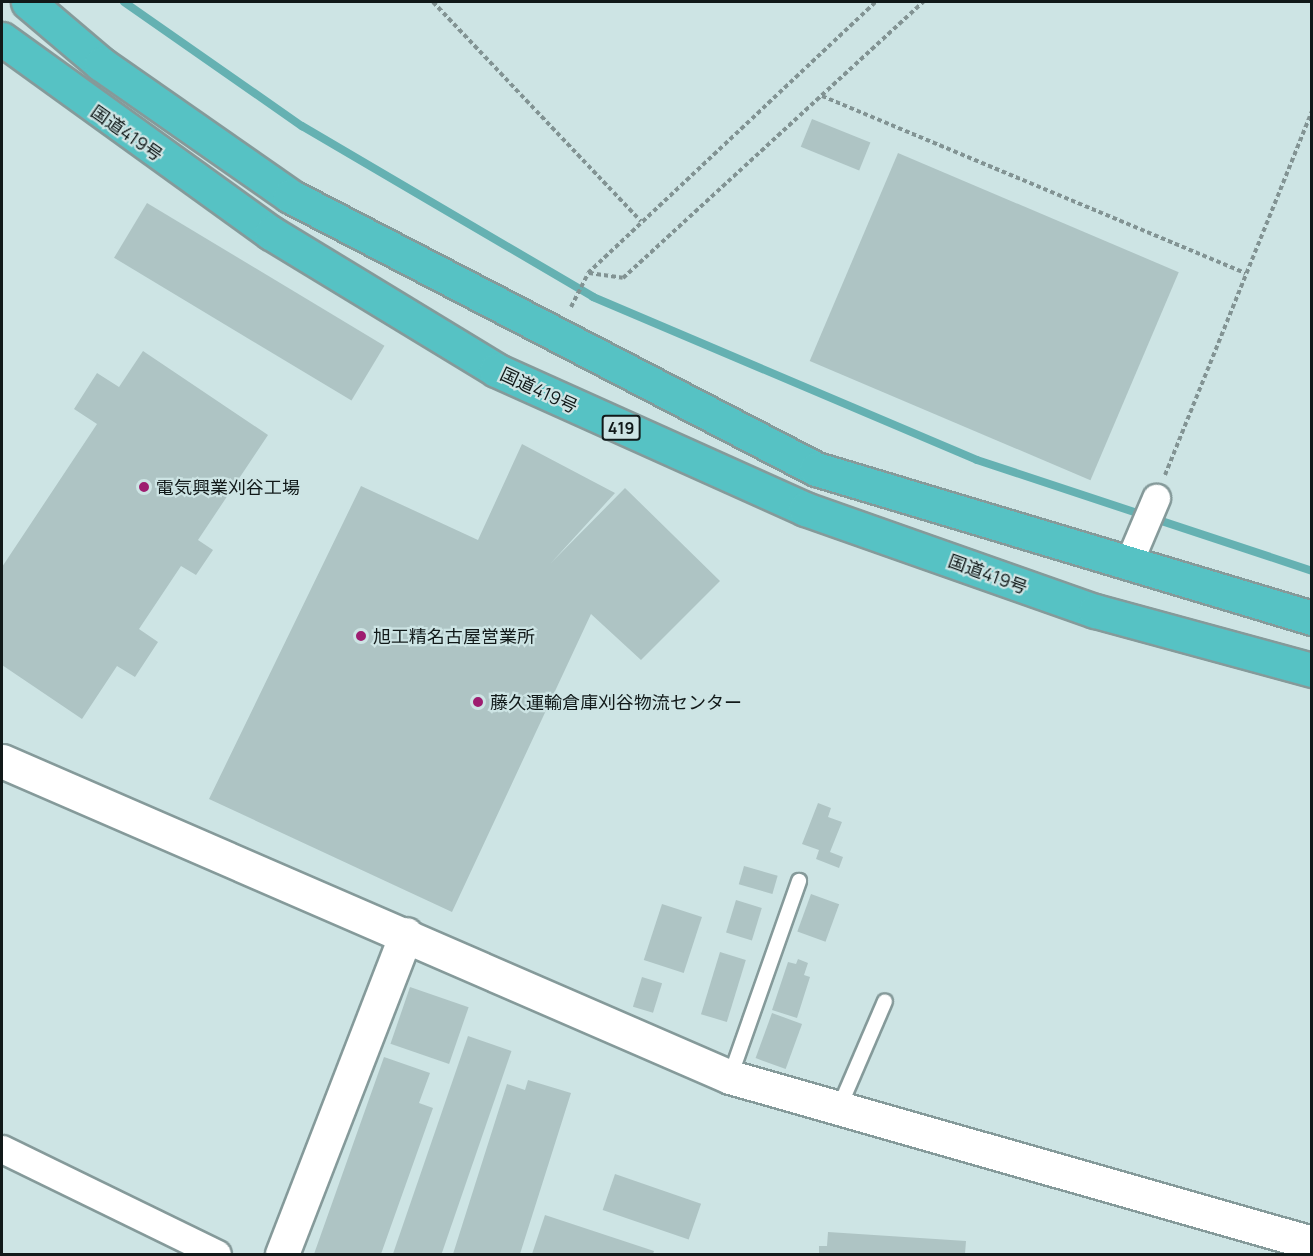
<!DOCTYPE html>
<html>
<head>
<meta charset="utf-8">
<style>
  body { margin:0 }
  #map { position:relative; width:1313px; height:1256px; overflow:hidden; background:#cde4e4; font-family:Manrope,"Noto Sans JP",sans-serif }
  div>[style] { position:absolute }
  .stream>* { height:8px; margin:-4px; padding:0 4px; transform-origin:4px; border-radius:4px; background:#65b1b2 }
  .building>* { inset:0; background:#aec4c4; transform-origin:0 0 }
  .path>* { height:4px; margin-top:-2px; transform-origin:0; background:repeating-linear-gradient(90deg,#829393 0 4.5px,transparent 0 7.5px) }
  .roads { filter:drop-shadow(2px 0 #859a9a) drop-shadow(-2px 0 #859a9a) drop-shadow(0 2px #859a9a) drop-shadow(0 -2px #859a9a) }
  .service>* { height:14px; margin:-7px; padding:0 7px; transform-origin:7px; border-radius:7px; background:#fff }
  .minor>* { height:27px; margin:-13.5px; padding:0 13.5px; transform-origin:13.5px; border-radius:13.5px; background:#fff }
  .tertiary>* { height:33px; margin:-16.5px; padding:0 16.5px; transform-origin:16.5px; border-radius:16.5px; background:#fff }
  .trunk>* { height:33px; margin:-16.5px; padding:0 16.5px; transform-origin:16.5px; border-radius:16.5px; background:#56c2c4 }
  .dots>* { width:16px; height:16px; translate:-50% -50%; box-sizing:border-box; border:3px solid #cde4e4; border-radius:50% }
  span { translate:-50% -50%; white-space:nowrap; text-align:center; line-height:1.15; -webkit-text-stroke:4.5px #cde4e4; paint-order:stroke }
  .shield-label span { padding:2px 4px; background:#cde4e4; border:2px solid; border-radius:4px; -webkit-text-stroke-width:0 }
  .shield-label { font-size:16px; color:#111919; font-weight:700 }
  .street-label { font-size:18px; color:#111919 }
  .poi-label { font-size:18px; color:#111919 }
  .left { translate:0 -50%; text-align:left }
  .frame { position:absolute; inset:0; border:3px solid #111919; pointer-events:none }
</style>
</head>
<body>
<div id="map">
  <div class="stream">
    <i style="left:124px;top:2px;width:217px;rotate:34.9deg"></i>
    <i style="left:302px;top:126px;width:338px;rotate:30.4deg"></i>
    <i style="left:593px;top:297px;width:417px;rotate:23deg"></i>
    <i style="left:977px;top:460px;width:353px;rotate:18.3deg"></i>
  </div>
  <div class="building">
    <i style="left:812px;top:119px;width:63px;height:30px;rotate:22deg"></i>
    <i style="left:898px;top:153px;width:305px;height:226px;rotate:23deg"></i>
    <i style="left:147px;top:203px;width:277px;height:64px;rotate:31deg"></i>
    <i style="clip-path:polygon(143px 351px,268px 435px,198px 540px,213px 550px,196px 575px,181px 566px,139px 629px,158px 642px,135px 677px,117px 666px,82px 719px,2px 665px,2px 567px,97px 424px,74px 409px,97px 373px,119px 387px)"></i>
    <i style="clip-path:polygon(522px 444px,615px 493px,551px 563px,625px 488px,720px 581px,641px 660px,591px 614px,452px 912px,209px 799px,361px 486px,478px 540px)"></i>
    <i style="clip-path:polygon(818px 803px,831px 808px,828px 817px,842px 822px,830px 852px,843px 857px,839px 868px,816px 859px,819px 850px,802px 844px)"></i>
    <i style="left:744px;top:866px;width:35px;height:19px;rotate:16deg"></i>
    <i style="left:811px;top:894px;width:30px;height:40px;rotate:20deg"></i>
    <i style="left:736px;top:900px;width:27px;height:34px;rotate:17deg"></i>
    <i style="left:662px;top:904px;width:42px;height:59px;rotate:18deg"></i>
    <i style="left:720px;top:952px;width:27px;height:65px;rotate:17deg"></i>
    <i style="clip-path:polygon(798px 959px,808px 963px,804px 975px,810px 977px,797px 1018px,772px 1010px,788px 962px,796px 964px)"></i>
    <i style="left:642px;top:977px;width:21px;height:31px;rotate:17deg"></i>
    <i style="left:410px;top:987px;width:62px;height:60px;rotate:19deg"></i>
    <i style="left:772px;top:1013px;width:32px;height:48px;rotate:20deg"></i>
    <i style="left:468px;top:1036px;width:46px;height:233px;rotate:19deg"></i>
    <i style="clip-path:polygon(384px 1057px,430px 1073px,419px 1103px,433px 1108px,381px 1254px,314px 1254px)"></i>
    <i style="clip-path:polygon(528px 1080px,571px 1093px,520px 1254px,453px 1254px,507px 1084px,525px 1090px)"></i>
    <i style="left:615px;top:1174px;width:91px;height:38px;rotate:19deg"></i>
    <i style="clip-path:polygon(545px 1215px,654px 1251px,653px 1254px,532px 1254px)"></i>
    <i style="clip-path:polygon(828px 1232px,966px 1241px,965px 1254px,819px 1254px,819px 1246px,827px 1246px)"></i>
  </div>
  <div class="path">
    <i style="left:433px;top:2px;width:302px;rotate:46.5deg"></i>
    <i style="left:822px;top:96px;width:459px;rotate:22.7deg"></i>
    <i style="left:589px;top:273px;width:34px;rotate:8deg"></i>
    <i style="left:623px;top:278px;width:408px;rotate:-42.6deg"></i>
    <i style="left:571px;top:307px;width:38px;rotate:-63deg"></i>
    <i style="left:588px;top:273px;width:395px;rotate:-43.3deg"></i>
    <i style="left:1165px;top:475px;width:393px;rotate:-68deg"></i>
  </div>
  <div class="roads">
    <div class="service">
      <i style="left:730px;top:1077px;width:208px;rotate:-70.6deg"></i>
      <i style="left:839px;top:1108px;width:116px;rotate:-66.7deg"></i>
    </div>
    <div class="minor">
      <i style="left:1128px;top:564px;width:72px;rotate:-67deg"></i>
      <i style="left:2px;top:1149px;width:239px;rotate:26deg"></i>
    </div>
    <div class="tertiary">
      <i style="left:2px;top:761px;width:794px;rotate:23.46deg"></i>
      <i style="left:730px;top:1077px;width:605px;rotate:15.92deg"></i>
      <i style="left:282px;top:1254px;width:343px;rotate:-68.8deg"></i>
    </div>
    <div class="trunk">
      <i style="left:28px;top:2px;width:96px;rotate:40.3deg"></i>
      <i style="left:101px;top:64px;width:231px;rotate:34.9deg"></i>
      <i style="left:290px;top:196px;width:593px;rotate:27.43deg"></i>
      <i style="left:816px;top:469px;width:518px;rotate:16.72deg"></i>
      <i style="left:2px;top:39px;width:332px;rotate:35.8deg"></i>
      <i style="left:271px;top:233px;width:263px;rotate:31.3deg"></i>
      <i style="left:496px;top:370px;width:339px;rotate:24.2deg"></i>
      <i style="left:805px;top:509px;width:307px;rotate:19.4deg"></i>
      <i style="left:1095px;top:611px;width:225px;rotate:15.2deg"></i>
    </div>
  </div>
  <div class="dots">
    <i style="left:144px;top:487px;background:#9e1d70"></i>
    <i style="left:361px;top:636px;background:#9e1d70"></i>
    <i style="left:478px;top:702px;background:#9e1d70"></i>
  </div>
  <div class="shield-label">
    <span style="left:621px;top:428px">419</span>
  </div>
  <div class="street-label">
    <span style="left:127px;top:133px;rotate:35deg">国道419号</span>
    <span style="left:539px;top:390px;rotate:25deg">国道419号</span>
    <span style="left:988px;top:574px;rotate:20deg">国道419号</span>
  </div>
  <div class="poi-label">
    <span class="left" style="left:156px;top:487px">電気興業刈谷工場</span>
    <span class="left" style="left:373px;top:636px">旭工精名古屋営業所</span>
    <span class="left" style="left:490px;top:702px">藤久運輸倉庫刈谷物流センター</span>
  </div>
  <div class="frame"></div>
</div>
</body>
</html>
